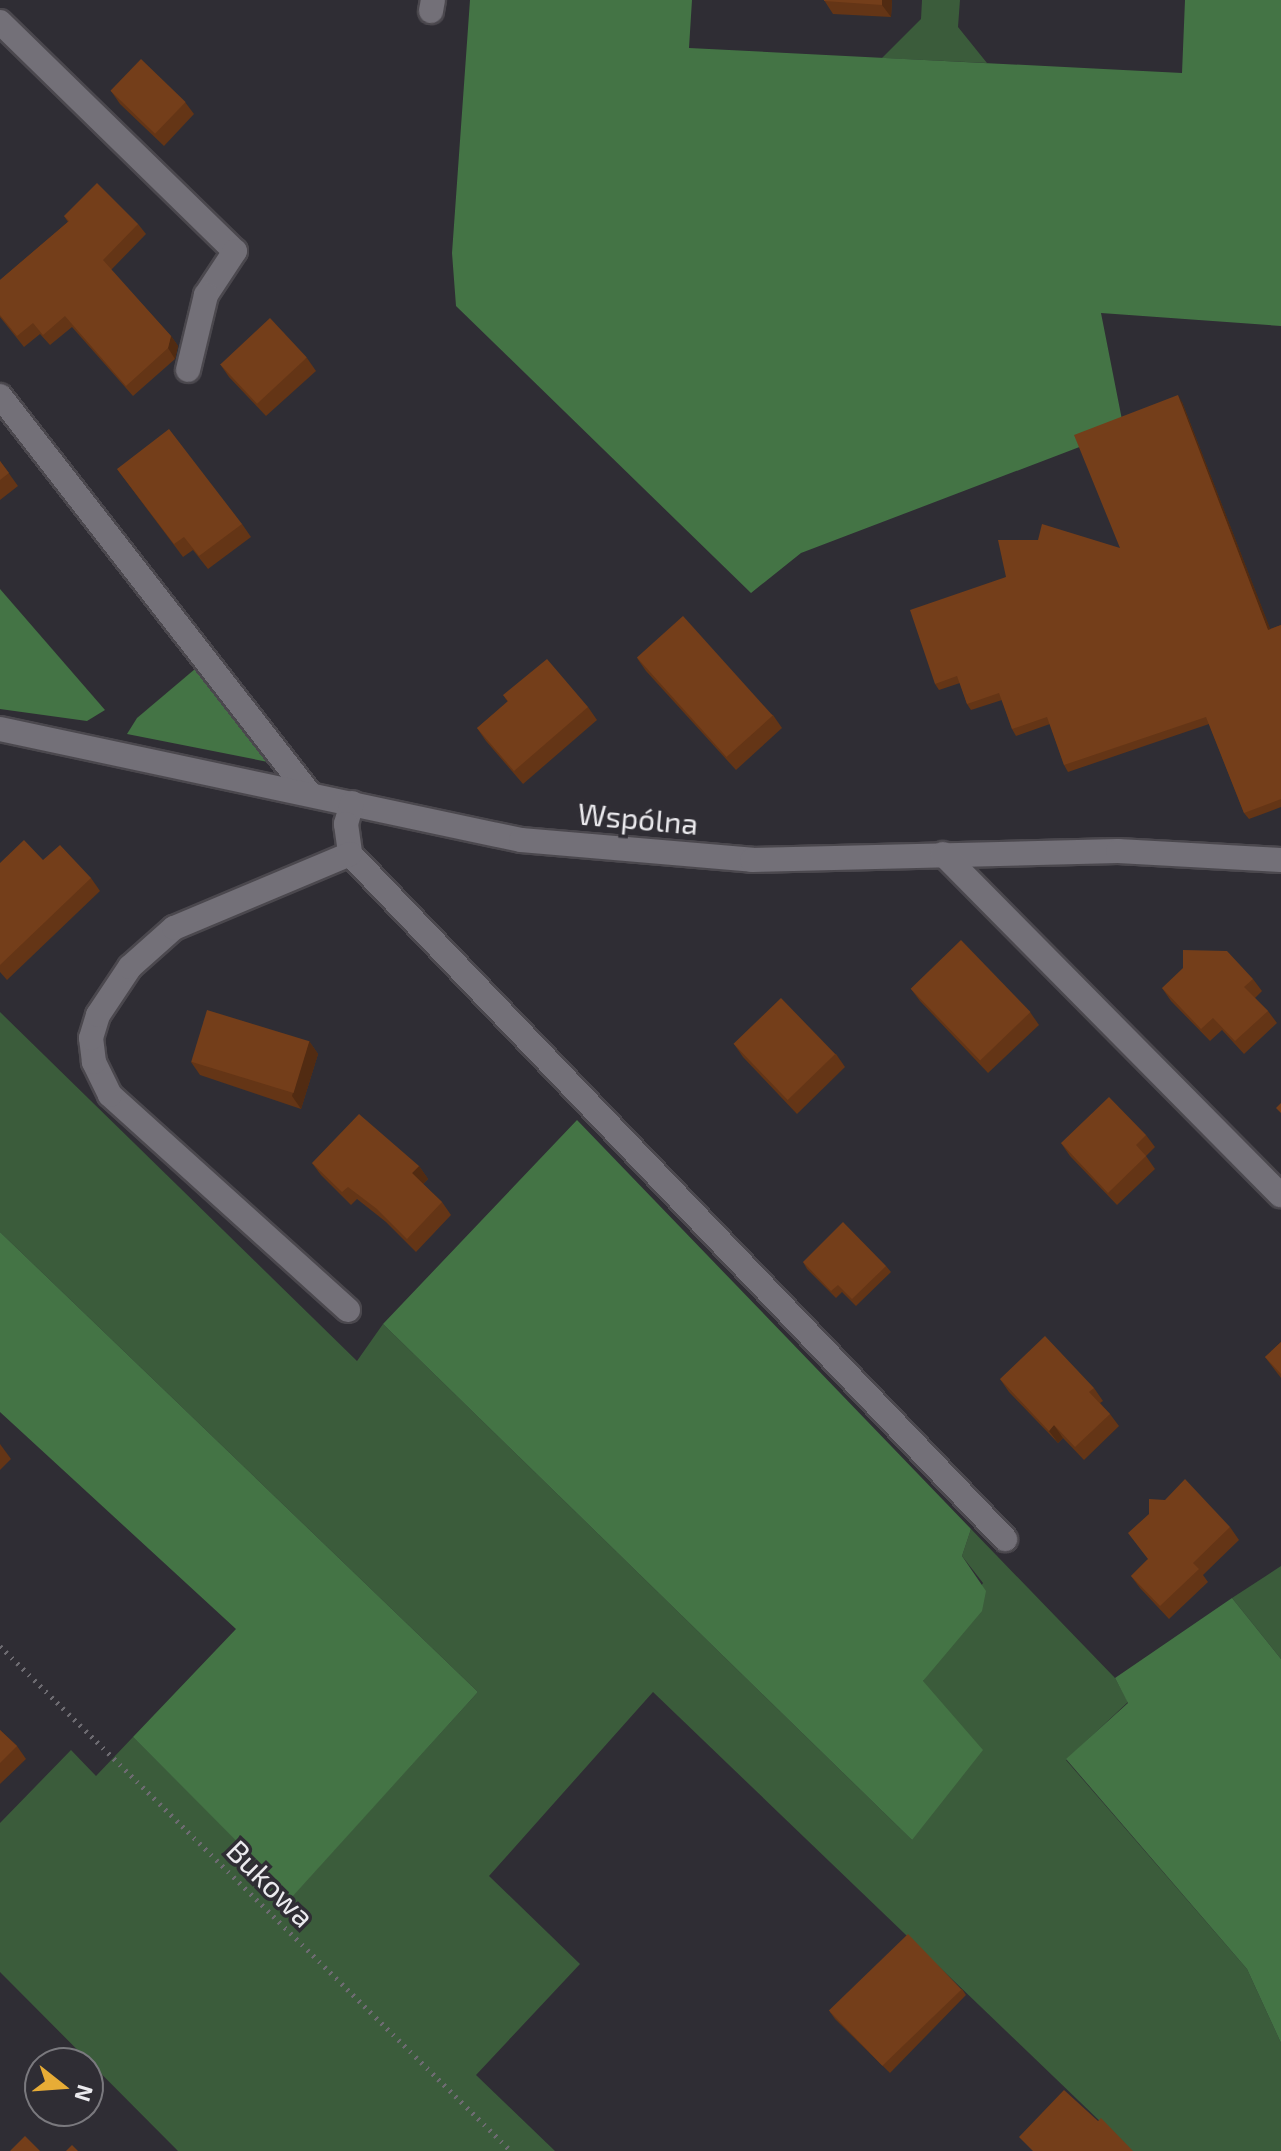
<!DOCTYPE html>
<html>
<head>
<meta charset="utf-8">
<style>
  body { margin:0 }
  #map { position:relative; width:1281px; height:2151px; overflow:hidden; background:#2f2d34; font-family:"Exo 2",sans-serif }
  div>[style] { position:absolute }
  .green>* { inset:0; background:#3b5c3b }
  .forest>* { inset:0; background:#447445 }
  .path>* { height:5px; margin-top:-2.5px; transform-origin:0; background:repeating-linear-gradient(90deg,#6d6b71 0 2px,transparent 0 8px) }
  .roads { filter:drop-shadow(2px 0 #4b484e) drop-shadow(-2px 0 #4b484e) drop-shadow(0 2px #4b484e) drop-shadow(0 -2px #4b484e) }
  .minor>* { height:24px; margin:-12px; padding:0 12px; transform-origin:12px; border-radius:12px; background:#737078 }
  .wall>* { inset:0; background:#643516 }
  .shaded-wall>* { inset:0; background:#512b12 }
  .building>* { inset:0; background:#743e1a; transform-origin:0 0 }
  span { translate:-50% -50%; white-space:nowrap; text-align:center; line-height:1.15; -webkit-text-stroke:7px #2f2d34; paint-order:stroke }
  .street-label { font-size:30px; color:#ebeaee }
  .north { position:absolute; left:24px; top:2047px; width:80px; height:80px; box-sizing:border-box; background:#2f2d34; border:2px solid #7a797e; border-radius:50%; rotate:107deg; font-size:22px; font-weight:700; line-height:32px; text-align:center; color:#ebeaee }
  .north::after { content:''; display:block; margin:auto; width:28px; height:36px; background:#e7ac36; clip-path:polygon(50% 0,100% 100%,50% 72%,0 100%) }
</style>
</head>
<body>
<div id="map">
  <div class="green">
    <i style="clip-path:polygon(922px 0,960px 0,958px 27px,987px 63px,882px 58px,921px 19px)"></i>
    <i style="clip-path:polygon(0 1012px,357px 1361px,383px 1324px,912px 1840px,923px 1681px,983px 1583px,962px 1556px,971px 1529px,1115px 1678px,1128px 1702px,1066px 1760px,1247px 1969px,1281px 2043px,1281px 2151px,1131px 2151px,653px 1692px,489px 1876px,580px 1964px,476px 2075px,555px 2151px,178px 2151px,0 1972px,0 1823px,71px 1750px,96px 1776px,133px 1737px,292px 1896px,478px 1692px,0 1232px)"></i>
    <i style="clip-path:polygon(1281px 1566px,1281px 1659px,1232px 1598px)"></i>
  </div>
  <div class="forest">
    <i style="clip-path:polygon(470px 0,692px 0,689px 48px,1182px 73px,1185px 0,1281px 0,1281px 326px,1101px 313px,1124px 430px,801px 553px,751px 593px,456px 306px,452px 253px)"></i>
    <i style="clip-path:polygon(0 589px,105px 710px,87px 721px,0 709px)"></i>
    <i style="clip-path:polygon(195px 669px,273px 763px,127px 734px,137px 718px)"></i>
    <i style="clip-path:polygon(577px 1120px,971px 1529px,962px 1556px,986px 1591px,982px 1611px,923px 1681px,983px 1750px,912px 1840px,383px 1324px)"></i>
    <i style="clip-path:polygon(0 1232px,478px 1692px,292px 1897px,133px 1737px,236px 1629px,0 1412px)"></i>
    <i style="clip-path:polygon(1232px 1598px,1281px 1659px,1281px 2043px,1247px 1969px,1066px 1759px,1128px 1703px,1115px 1678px)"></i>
  </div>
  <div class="path">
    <i style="left:0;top:1646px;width:718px;rotate:44.66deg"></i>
  </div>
  <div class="roads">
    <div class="minor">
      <i style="left:431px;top:11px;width:11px;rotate:-80deg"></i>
      <i style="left:0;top:22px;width:328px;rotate:44.3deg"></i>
      <i style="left:235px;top:251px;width:53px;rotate:123.4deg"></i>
      <i style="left:206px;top:295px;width:77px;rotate:103.5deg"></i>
      <i style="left:0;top:396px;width:503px;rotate:52.11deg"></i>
      <i style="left:0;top:729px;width:533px;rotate:12.03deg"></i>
      <i style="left:521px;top:840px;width:232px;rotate:4.9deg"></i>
      <i style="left:752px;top:860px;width:366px;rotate:-1.4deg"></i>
      <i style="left:1118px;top:851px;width:163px;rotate:3.2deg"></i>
      <i style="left:352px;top:803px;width:22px;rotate:106deg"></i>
      <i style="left:346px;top:824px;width:30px;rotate:82deg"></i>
      <i style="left:350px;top:854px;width:948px;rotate:46.28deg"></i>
      <i style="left:943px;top:854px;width:480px;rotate:45.3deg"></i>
      <i style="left:348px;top:1310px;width:321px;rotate:-137.9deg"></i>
      <i style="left:110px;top:1095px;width:37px;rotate:-116deg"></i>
      <i style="left:94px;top:1062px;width:24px;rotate:-97deg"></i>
      <i style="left:91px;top:1038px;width:24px;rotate:-73deg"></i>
      <i style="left:98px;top:1015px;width:58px;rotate:-56.3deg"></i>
      <i style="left:130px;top:967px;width:59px;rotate:-41.6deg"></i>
      <i style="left:174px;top:928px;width:191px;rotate:-22.8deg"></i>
    </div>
  </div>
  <div class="wall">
    <i style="clip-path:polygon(817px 0,892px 0,891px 17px,833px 14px,824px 0)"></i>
    <i style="clip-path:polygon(111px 91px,185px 102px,194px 114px,164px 146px,120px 104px)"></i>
    <i style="clip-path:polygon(64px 216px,138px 224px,146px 234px,111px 270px,171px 336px,178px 346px,175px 359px,133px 396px,72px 327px,50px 345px,40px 334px,24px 347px,0 317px,0 280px,68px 222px)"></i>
    <i style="clip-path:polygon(307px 358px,316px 371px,266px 416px,229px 377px,220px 364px)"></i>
    <i style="clip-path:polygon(1182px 402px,1270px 629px,1281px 625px,1281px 807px,1249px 819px,1244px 813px,1209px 724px,1068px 772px,1064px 765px,1050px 724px,1016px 736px,1012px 729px,1002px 700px,971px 710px,967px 704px,960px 683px,939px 690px,935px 684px,1006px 577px,1120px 548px)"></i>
    <i style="clip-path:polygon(0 461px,18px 486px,0 500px)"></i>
    <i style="clip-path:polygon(117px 469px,242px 524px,251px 537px,208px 569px,193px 550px,183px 557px)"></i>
    <i style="clip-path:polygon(637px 658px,773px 715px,782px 728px,736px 770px,646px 671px)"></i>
    <i style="clip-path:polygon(503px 695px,588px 707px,597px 720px,523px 784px,486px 741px,477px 728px,508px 702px)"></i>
    <i style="clip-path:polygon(43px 860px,91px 878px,100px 891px,7px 980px,0 972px,0 863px)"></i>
    <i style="clip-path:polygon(1253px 979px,1262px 991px,1255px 998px,1268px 1011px,1277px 1023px,1244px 1054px,1222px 1030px,1210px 1041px,1171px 1001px,1162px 988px)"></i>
    <i style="clip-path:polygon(911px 989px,1030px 1012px,1039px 1025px,988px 1073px,920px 1001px)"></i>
    <i style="clip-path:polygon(309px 1041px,318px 1054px,301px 1109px,200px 1075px,191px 1062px)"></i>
    <i style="clip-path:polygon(734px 1044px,836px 1054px,845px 1067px,797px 1114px,743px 1057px)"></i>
    <i style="clip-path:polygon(1146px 1135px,1155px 1147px,1146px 1156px,1155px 1169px,1117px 1205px,1070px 1156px,1061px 1143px)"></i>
    <i style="clip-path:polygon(312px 1163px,419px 1166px,428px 1179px,423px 1184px,442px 1202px,451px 1215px,416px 1252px,386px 1222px,357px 1199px,351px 1205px,321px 1175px)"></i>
    <i style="clip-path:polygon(803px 1262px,886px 1266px,891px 1272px,856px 1306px,842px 1292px,836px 1298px,807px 1269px)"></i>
    <i style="clip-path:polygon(1281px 1342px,1281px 1378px,1265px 1357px)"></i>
    <i style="clip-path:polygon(1000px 1379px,1094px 1388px,1103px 1401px,1100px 1403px,1110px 1414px,1119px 1426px,1084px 1460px,1063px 1438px,1058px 1443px,1009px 1392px)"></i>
    <i style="clip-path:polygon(0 1444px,11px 1459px,0 1470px)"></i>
    <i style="clip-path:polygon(1230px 1527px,1239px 1540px,1203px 1575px,1208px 1582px,1169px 1619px,1140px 1588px,1131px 1576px,1147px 1560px)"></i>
    <i style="clip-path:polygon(0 1730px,17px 1746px,26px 1759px,0 1784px)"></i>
    <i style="clip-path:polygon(962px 1989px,966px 1995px,890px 2073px,835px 2019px,830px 2012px)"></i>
  </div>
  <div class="shaded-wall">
    <i style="clip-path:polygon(882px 0,892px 0,891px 17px,882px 5px)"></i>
    <i style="clip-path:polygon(171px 336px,178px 346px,175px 359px,168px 348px)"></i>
    <i style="clip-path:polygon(1178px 395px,1182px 402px,1273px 636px,1268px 630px)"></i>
    <i style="clip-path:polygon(309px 1041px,318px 1054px,301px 1109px,292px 1096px)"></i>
    <i style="clip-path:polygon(419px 1166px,428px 1179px,421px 1186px,412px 1173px)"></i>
    <i style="clip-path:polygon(1054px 1425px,1063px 1438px,1058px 1443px,1049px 1431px)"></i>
  </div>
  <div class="building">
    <i style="clip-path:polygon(824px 0,882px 0,882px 5px,824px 1px)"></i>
    <i style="left:141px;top:59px;width:62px;height:44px;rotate:44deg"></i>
    <i style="clip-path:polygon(97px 183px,138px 224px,103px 260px,171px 336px,168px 348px,126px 386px,65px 316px,43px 335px,33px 323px,17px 336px,0 315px,0 280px,69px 221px,64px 216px)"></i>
    <i style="left:270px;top:318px;width:54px;height:68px;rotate:47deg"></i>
    <i style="clip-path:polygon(1178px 395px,1268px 630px,1281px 625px,1281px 799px,1244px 813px,1206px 717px,1064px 765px,1047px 717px,1012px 729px,999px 693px,967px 704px,957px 676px,935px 684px,910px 610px,1006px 577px,998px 540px,1038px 540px,1042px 524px,1120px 548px,1074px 435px)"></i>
    <i style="clip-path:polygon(169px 429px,242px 524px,199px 556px,184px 537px,174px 544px,117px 469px)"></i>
    <i style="clip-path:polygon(0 461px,9px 473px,0 480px)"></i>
    <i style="left:683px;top:616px;width:134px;height:62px;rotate:48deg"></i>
    <i style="clip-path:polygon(547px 659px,588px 707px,514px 771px,477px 728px,508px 701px,503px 695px)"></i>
    <i style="clip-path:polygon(24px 840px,43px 860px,60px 845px,91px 878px,0 965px,0 863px)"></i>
    <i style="left:961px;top:940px;width:100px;height:70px;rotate:46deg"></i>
    <i style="clip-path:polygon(1183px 950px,1227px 951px,1253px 979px,1244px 987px,1268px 1011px,1235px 1041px,1213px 1018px,1201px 1029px,1162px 988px,1183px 968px)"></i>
    <i style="left:781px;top:998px;width:78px;height:66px;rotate:46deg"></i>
    <i style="left:207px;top:1010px;width:107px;height:54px;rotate:17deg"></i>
    <i style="clip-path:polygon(1109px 1097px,1146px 1135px,1136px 1145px,1146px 1156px,1108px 1193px,1061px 1143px)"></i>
    <i style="clip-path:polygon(1281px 1103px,1281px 1113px,1276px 1108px)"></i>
    <i style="clip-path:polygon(359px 1114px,419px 1166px,412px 1173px,442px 1202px,407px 1239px,377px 1209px,348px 1187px,342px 1192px,312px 1163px)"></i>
    <i style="clip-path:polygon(843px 1222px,886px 1266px,852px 1299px,838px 1285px,831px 1291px,803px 1262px)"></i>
    <i style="clip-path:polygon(1045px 1336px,1094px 1388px,1089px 1392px,1110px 1414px,1075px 1447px,1054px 1425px,1049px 1431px,1000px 1379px)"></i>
    <i style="clip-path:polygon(1281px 1342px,1281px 1374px,1265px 1357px)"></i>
    <i style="clip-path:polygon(1185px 1479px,1230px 1527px,1193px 1563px,1199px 1569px,1160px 1606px,1131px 1576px,1148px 1559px,1128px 1533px,1149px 1514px,1149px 1499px,1165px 1500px)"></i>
    <i style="clip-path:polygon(0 1730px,17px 1746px,0 1763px)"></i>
    <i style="left:908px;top:1934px;width:77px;height:110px;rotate:46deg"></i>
    <i style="clip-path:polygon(1064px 2090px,1098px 2121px,1101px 2118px,1133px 2151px,1033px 2151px,1019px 2137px)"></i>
    <i style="clip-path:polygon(25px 2136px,40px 2151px,10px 2151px)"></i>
    <i style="clip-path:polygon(72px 2145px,78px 2151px,66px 2151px)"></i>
  </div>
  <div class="street-label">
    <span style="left:638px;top:818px;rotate:5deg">Wspólna</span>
    <span style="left:271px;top:1883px;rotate:45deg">Bukowa</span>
  </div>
  <div class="north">N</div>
</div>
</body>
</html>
